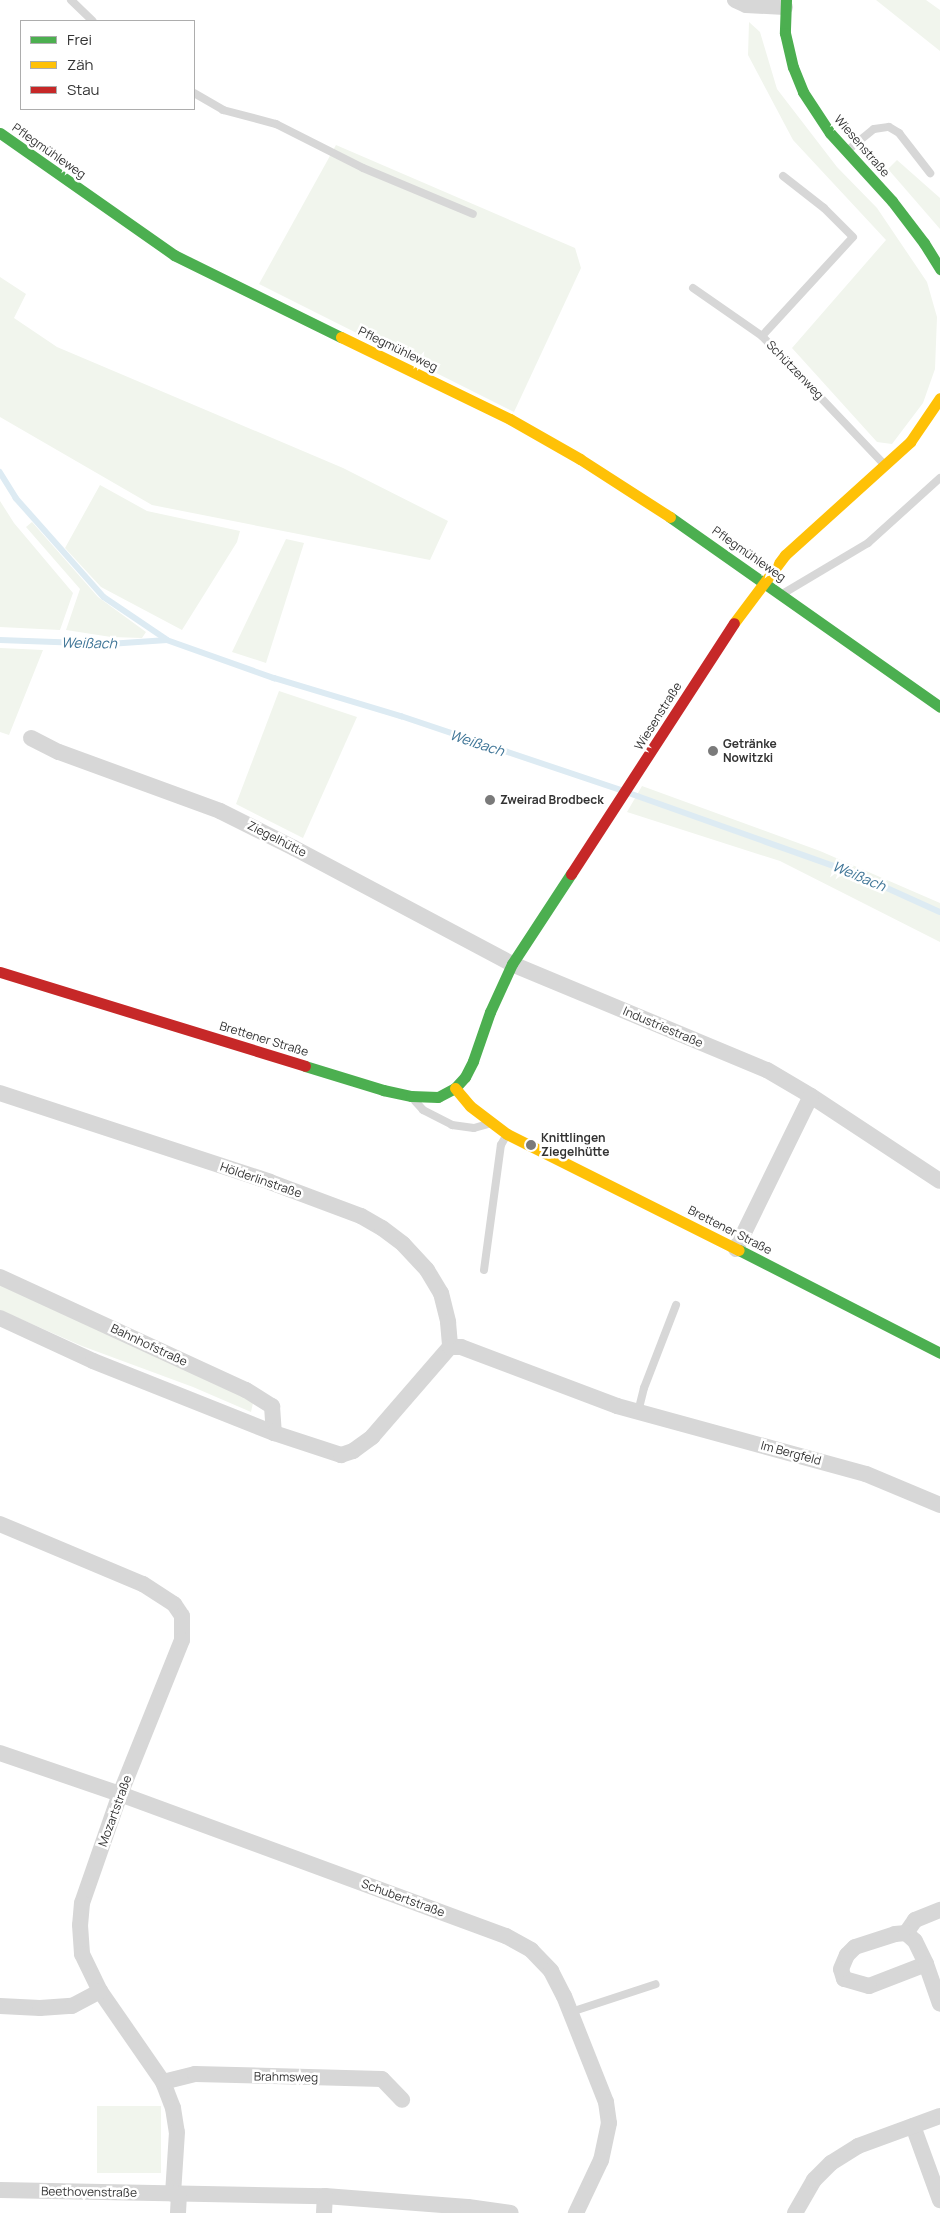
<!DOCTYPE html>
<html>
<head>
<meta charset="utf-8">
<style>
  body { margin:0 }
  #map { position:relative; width:940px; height:2213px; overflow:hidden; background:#fff; font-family:Manrope,sans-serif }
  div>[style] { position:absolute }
  .green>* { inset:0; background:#f1f5ed; transform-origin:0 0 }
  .stream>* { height:5.5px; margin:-2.75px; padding:0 2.75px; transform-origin:2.75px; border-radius:2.75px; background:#ddebf3 }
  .lane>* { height:8px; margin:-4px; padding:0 4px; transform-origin:4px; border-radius:4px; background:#d7d7d7 }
  .street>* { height:16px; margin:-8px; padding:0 8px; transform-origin:8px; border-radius:8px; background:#d7d7d7 }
  .fast>* { height:11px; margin:-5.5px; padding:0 5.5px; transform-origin:5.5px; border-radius:5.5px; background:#4caf50 }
  .slow>* { height:11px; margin:-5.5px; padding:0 5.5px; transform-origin:5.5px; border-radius:5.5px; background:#ffc107 }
  .jam>* { height:11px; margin:-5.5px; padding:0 5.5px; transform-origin:5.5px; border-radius:5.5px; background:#c62828 }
  .dots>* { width:14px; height:14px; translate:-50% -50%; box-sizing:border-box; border:2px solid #fff; border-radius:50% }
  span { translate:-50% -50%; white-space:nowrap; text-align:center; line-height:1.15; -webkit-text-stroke:5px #fff; paint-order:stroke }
  .street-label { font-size:12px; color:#333 }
  .poi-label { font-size:12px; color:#333; font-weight:700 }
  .left { translate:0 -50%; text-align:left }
  .water-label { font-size:14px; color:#3f7597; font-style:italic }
  .legend { position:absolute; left:20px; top:20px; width:175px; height:90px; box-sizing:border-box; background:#fff; border:1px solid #adadad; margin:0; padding:6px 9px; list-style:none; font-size:15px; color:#333 }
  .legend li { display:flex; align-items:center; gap:10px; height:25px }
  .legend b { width:25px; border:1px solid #adadad }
</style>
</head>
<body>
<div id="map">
  <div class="green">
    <i style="clip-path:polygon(876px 0,926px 0,940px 10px,940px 51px)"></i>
    <i style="clip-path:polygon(749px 22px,760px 32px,777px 89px,837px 167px,877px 208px,927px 282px,937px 317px,935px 369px,923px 403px,892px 444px,877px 442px,792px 348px,886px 240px,793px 140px,748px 55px)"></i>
    <i style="clip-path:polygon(336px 145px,575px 248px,581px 268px,514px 412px,259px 284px)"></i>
    <i style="clip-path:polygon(897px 160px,940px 198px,940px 229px,888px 169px)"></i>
    <i style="clip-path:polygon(0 277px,26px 294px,14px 318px,57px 347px,343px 468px,448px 521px,430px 560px,152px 505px,0 417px)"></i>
    <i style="clip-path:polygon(100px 485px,147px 511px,240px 531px,237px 542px,182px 630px,101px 587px,65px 548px)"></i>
    <i style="clip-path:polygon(0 501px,14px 523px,73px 593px,60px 630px,0 627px)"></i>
    <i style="clip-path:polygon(32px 522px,98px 597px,146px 632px,142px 638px,111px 637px,66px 630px,80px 589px,26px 527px)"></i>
    <i style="clip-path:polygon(286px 539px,304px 543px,266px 663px,232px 652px)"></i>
    <i style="clip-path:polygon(0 648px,43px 650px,9px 735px,0 732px)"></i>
    <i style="clip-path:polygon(279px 691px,357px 717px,303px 838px,236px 804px)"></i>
    <i style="clip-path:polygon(642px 786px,820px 851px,940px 903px,940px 942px,780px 861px,627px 812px)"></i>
    <i style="clip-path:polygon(0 1285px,242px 1396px,253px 1403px,251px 1412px,193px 1387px,82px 1346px,0 1310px)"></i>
    <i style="left:97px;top:2106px;width:64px;height:67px"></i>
  </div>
  <div class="stream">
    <i style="left:0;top:472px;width:31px;rotate:58deg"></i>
    <i style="left:16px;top:498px;width:132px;rotate:48.4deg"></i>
    <i style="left:104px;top:597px;width:75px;rotate:34.1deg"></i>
    <i style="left:0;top:640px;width:109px;rotate:2.1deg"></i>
    <i style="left:109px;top:644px;width:58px;rotate:-3.9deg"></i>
    <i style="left:167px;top:640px;width:114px;rotate:19.6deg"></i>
    <i style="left:274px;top:678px;width:133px;rotate:16.7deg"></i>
    <i style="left:401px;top:716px;width:232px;rotate:18.6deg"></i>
    <i style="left:629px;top:793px;width:239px;rotate:19.6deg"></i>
    <i style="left:854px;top:873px;width:94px;rotate:24.4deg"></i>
  </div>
  <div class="lane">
    <i style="left:71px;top:0;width:30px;rotate:44deg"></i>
    <i style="left:194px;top:93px;width:34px;rotate:30deg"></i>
    <i style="left:223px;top:110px;width:55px;rotate:14.8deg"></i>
    <i style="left:276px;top:124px;width:97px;rotate:26.8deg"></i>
    <i style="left:363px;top:168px;width:119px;rotate:22.7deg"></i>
    <i style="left:848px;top:150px;width:33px;rotate:-39deg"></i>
    <i style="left:874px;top:129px;width:15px;rotate:-8deg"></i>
    <i style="left:889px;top:127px;width:12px;rotate:31deg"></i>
    <i style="left:899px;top:133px;width:51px;rotate:52.2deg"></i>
    <i style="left:693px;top:288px;width:84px;rotate:34.8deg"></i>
    <i style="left:762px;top:336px;width:178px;rotate:46.4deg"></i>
    <i style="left:762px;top:336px;width:134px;rotate:-47.4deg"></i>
    <i style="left:853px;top:237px;width:41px;rotate:-135deg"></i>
    <i style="left:824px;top:208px;width:52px;rotate:-142deg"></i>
    <i style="left:784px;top:593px;width:98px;rotate:-30.8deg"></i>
    <i style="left:868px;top:543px;width:97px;rotate:-42.1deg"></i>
    <i style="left:415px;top:1101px;width:12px;rotate:48deg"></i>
    <i style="left:423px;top:1110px;width:33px;rotate:27deg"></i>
    <i style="left:452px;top:1125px;width:22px;rotate:8deg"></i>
    <i style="left:474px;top:1128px;width:15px;rotate:-16deg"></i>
    <i style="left:484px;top:1270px;width:126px;rotate:-82.3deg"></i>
    <i style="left:501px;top:1145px;width:10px;rotate:-61deg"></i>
    <i style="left:638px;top:1412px;width:25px;rotate:-76deg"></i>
    <i style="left:644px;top:1388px;width:89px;rotate:-68.9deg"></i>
    <i style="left:571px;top:2012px;width:89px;rotate:-18.2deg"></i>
  </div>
  <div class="street">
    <i style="left:735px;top:0;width:12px;rotate:24deg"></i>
    <i style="left:746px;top:5px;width:39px;rotate:3deg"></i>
    <i style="left:31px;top:738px;width:31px;rotate:27deg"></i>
    <i style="left:59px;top:752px;width:171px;rotate:20.1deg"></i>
    <i style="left:220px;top:811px;width:83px;rotate:26.6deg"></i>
    <i style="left:294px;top:848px;width:247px;rotate:28deg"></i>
    <i style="left:512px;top:964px;width:276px;rotate:22.6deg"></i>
    <i style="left:767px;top:1070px;width:51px;rotate:30.6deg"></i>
    <i style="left:811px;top:1096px;width:154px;rotate:33.4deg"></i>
    <i style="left:0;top:1093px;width:284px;rotate:18.2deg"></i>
    <i style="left:270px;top:1182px;width:97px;rotate:20.5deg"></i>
    <i style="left:361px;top:1216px;width:24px;rotate:30deg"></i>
    <i style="left:382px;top:1228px;width:26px;rotate:37deg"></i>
    <i style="left:403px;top:1244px;width:35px;rotate:47deg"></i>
    <i style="left:427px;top:1270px;width:27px;rotate:59deg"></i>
    <i style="left:441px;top:1293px;width:30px;rotate:76deg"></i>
    <i style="left:448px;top:1322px;width:25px;rotate:85deg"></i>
    <i style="left:736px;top:1249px;width:170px;rotate:-63.9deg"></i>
    <i style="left:0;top:1277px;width:271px;rotate:24.7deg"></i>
    <i style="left:246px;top:1390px;width:31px;rotate:32deg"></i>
    <i style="left:272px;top:1406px;width:27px;rotate:86deg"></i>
    <i style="left:0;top:1318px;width:102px;rotate:24.8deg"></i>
    <i style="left:93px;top:1361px;width:195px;rotate:21.7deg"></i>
    <i style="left:274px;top:1433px;width:71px;rotate:18.2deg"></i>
    <i style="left:341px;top:1455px;width:13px;rotate:-18deg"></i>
    <i style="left:353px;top:1451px;width:24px;rotate:-36deg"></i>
    <i style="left:372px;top:1437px;width:119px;rotate:-49.1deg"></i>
    <i style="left:450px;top:1347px;width:11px"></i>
    <i style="left:461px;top:1347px;width:167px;rotate:20.7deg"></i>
    <i style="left:617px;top:1406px;width:258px;rotate:15.3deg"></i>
    <i style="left:866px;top:1474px;width:80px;rotate:22.7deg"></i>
    <i style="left:0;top:1524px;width:155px;rotate:22.8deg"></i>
    <i style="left:143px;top:1584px;width:37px;rotate:33deg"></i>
    <i style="left:174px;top:1604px;width:14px;rotate:56deg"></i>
    <i style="left:182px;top:1616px;width:24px;rotate:90deg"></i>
    <i style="left:182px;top:1640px;width:166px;rotate:111.9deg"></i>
    <i style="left:120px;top:1794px;width:115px;rotate:109.2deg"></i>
    <i style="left:82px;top:1903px;width:22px;rotate:95deg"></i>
    <i style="left:80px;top:1925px;width:29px;rotate:86deg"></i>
    <i style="left:82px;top:1954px;width:41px;rotate:64.1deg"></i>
    <i style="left:100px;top:1991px;width:111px;rotate:55.3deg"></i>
    <i style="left:163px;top:2082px;width:28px;rotate:69deg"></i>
    <i style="left:173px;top:2108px;width:24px;rotate:81deg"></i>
    <i style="left:177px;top:2132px;width:62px;rotate:93.7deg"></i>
    <i style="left:0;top:1753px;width:127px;rotate:18.9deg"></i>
    <i style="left:120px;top:1794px;width:411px;rotate:20.2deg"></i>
    <i style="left:506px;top:1936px;width:29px;rotate:29deg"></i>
    <i style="left:531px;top:1950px;width:29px;rotate:46deg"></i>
    <i style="left:551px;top:1971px;width:28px;rotate:63deg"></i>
    <i style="left:564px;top:1996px;width:114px;rotate:68.4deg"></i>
    <i style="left:606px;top:2102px;width:21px;rotate:82deg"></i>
    <i style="left:609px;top:2123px;width:38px;rotate:102deg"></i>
    <i style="left:601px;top:2160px;width:59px;rotate:115.3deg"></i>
    <i style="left:906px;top:1933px;width:16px;rotate:-55deg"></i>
    <i style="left:915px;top:1920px;width:27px;rotate:-22deg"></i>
    <i style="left:926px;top:1964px;width:61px;rotate:158.9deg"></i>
    <i style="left:869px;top:1986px;width:26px;rotate:-164deg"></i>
    <i style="left:844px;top:1979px;width:10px;rotate:-107deg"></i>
    <i style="left:841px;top:1969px;width:15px;rotate:-67deg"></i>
    <i style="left:847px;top:1955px;width:11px;rotate:-45deg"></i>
    <i style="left:855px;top:1947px;width:42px;rotate:-18deg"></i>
    <i style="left:895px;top:1934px;width:11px;rotate:-5deg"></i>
    <i style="left:906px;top:1933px;width:12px;rotate:42deg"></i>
    <i style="left:915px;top:1941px;width:25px;rotate:64deg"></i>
    <i style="left:926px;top:1964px;width:42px;rotate:70.7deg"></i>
    <i style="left:0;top:2006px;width:40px;rotate:2.9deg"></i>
    <i style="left:40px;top:2008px;width:32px;rotate:-4deg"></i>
    <i style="left:72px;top:2006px;width:32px;rotate:-28deg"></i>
    <i style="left:163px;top:2082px;width:33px;rotate:-14deg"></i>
    <i style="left:195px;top:2074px;width:187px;rotate:1.5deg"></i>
    <i style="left:382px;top:2079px;width:29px;rotate:46deg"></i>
    <i style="left:913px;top:2126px;width:79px;rotate:70deg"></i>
    <i style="left:0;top:2190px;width:325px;rotate:1.1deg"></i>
    <i style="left:325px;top:2196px;width:143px;rotate:4.4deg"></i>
    <i style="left:468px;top:2207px;width:43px;rotate:7.9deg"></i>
    <i style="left:178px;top:2213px;width:19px;rotate:-87deg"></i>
    <i style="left:324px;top:2213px;width:17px;rotate:-87deg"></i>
    <i style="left:795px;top:2213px;width:38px;rotate:-60deg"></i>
    <i style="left:814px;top:2180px;width:24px;rotate:-45deg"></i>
    <i style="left:831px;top:2163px;width:32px;rotate:-32deg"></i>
    <i style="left:858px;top:2146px;width:87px;rotate:-20.1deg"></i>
  </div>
  <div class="fast">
    <i style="left:786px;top:0;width:33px;rotate:92deg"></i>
    <i style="left:785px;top:33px;width:35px;rotate:77deg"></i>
    <i style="left:793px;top:67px;width:27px;rotate:68deg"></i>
    <i style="left:803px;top:92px;width:49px;rotate:56.6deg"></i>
    <i style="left:830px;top:133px;width:92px;rotate:47.6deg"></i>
    <i style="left:892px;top:201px;width:53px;rotate:52.7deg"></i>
    <i style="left:924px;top:243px;width:31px;rotate:58deg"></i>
    <i style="left:0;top:133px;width:213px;rotate:35deg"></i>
    <i style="left:174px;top:255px;width:186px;rotate:26.2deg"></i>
    <i style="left:670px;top:517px;width:330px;rotate:35.1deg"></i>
    <i style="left:305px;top:1066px;width:82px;rotate:17.1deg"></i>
    <i style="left:383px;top:1090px;width:29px;rotate:12deg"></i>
    <i style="left:411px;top:1096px;width:27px;rotate:2deg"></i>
    <i style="left:438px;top:1097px;width:19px;rotate:-28deg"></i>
    <i style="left:455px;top:1088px;width:15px;rotate:-48deg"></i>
    <i style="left:465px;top:1077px;width:18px;rotate:-63deg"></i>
    <i style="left:473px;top:1061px;width:52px;rotate:-70.9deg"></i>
    <i style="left:490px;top:1012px;width:53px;rotate:-65.4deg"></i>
    <i style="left:512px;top:964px;width:108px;rotate:-56.8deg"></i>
    <i style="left:739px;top:1250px;width:226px;rotate:27.1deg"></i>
  </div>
  <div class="slow">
    <i style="left:341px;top:337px;width:188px;rotate:25.9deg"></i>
    <i style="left:510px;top:419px;width:81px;rotate:29.7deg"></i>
    <i style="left:580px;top:459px;width:107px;rotate:32.8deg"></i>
    <i style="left:734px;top:623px;width:85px;rotate:-53.1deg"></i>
    <i style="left:785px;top:555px;width:169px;rotate:-42.1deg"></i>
    <i style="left:910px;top:442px;width:53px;rotate:-55.7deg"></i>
    <i style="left:455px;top:1088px;width:23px;rotate:50deg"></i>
    <i style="left:470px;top:1106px;width:46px;rotate:37.1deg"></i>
    <i style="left:507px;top:1134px;width:259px;rotate:26.6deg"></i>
  </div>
  <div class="jam">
    <i style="left:571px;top:874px;width:299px;rotate:-57deg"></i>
    <i style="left:0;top:972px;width:319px;rotate:17.1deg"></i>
  </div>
  <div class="dots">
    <i style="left:713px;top:751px;background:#7a7a7a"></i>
    <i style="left:490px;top:800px;background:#7a7a7a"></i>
    <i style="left:531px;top:1145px;background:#7a7a7a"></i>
  </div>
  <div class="street-label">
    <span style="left:862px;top:146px;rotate:49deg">Wiesenstraße</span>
    <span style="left:49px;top:151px;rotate:35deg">Pflegmühleweg</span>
    <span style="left:398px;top:349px;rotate:26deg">Pflegmühleweg</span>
    <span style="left:795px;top:370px;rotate:46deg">Schützenweg</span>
    <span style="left:749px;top:554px;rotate:35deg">Pflegmühleweg</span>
    <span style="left:658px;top:716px;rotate:-58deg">Wiesenstraße</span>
    <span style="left:277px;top:839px;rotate:27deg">Ziegelhütte</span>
    <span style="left:663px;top:1027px;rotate:23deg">Industriestraße</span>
    <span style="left:264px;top:1039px;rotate:17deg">Brettener Straße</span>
    <span style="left:261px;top:1180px;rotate:19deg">Hölderlinstraße</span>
    <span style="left:730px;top:1230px;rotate:27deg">Brettener Straße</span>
    <span style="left:149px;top:1345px;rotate:25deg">Bahnhofstraße</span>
    <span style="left:791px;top:1453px;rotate:15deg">Im Bergfeld</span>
    <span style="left:115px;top:1811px;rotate:-70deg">Mozartstraße</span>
    <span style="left:403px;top:1898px;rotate:20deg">Schubertstraße</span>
    <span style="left:286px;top:2077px;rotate:1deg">Brahmsweg</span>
    <span style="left:89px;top:2192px;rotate:1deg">Beethovenstraße</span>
  </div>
  <div class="poi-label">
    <span class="left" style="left:723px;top:751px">Getränke<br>Nowitzki</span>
    <span class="left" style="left:500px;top:800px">Zweirad Brodbeck</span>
    <span class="left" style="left:541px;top:1145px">Knittlingen<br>Ziegelhütte</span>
  </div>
  <div class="water-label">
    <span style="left:89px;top:643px;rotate:1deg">Weißach</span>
    <span style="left:477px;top:743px;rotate:18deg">Weißach</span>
    <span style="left:859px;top:876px;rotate:23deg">Weißach</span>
  </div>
  <ul class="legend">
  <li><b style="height:6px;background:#4caf50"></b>Frei</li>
  <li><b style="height:6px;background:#ffc107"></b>Zäh</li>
  <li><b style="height:6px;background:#c62828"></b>Stau</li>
  </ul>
</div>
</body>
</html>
